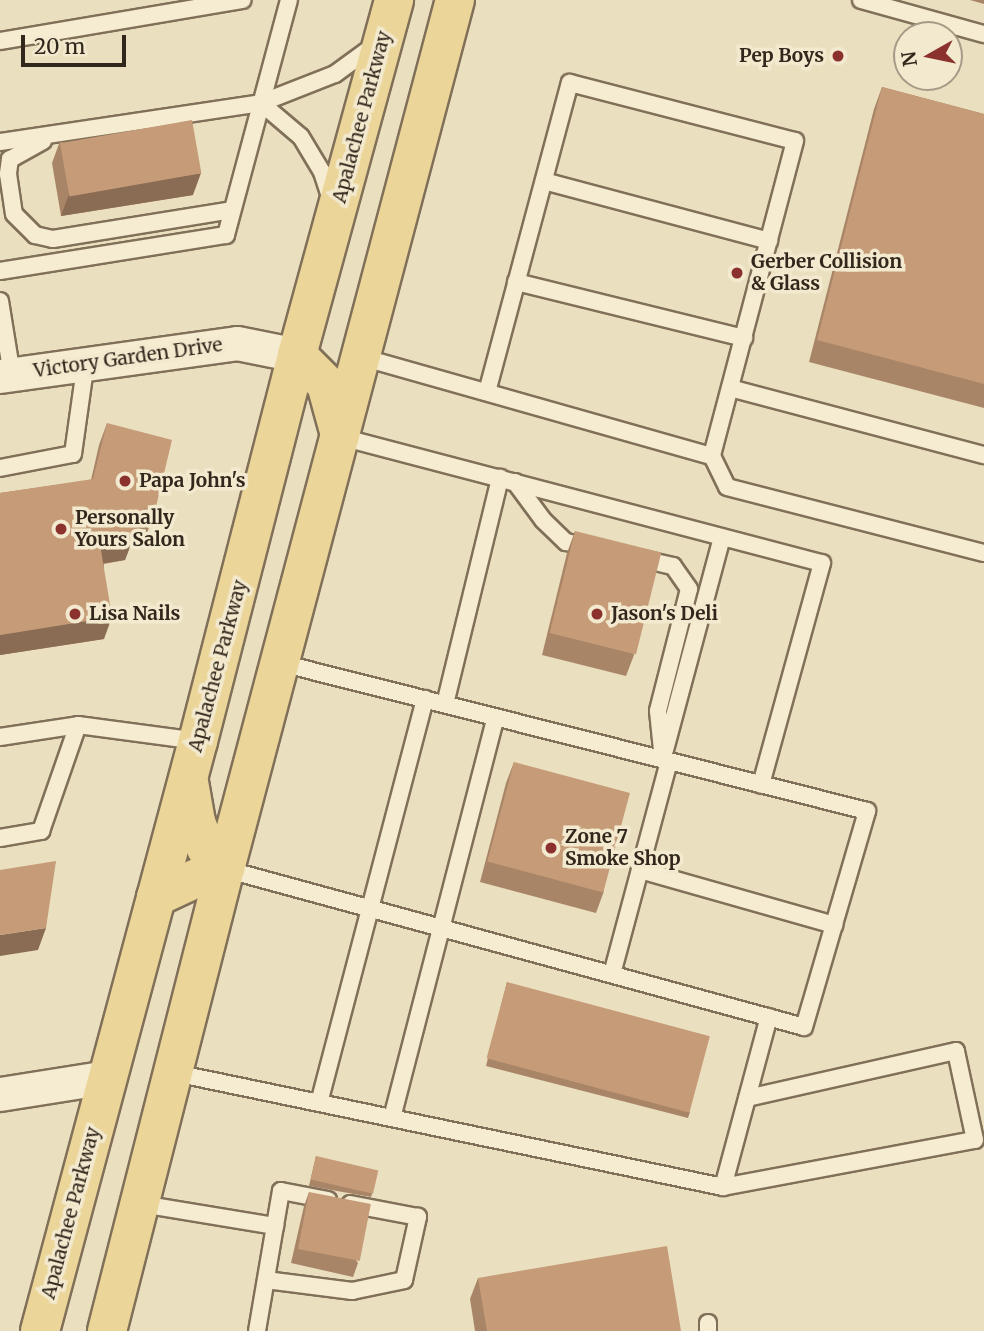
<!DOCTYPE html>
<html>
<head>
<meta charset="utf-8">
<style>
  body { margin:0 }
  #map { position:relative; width:984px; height:1331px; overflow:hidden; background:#eadfbf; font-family:Merriweather,serif }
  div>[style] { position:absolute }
  .roads { filter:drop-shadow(2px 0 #817059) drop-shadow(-2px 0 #817059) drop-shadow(0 2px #817059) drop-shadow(0 -2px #817059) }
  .lane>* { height:16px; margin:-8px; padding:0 8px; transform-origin:8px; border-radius:8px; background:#f5ecd1 }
  .street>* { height:33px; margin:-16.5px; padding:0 16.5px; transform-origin:16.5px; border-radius:16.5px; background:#f5ecd1 }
  .primary>* { height:38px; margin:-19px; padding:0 19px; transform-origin:19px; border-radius:19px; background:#ebd599 }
  .wall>* { inset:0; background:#a98567 }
  .shaded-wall>* { inset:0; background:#8a6c54 }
  .building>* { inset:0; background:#c59b78; transform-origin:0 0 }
  .dots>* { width:19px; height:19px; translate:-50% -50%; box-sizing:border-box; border:4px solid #f2e9ce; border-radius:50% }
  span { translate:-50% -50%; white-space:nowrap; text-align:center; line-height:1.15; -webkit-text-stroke:7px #f2e9ce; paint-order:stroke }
  .poi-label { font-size:19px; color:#32271c; font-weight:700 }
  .right { translate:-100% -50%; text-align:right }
  .left { translate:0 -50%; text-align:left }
  .street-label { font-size:19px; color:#32271c }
  .north { position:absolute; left:893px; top:21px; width:70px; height:70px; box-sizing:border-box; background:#f2e9ce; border:2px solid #a59b87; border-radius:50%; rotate:261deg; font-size:19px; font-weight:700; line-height:28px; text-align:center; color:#32271c }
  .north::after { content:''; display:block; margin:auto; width:24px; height:32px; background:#8b312e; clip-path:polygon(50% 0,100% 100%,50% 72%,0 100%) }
  .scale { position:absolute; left:21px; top:35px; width:105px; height:32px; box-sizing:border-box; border:4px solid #32271c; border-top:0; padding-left:9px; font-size:21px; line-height:24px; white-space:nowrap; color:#32271c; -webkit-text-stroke:5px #f2e9ce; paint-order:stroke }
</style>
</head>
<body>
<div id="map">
  <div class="roads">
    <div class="lane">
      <i style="left:861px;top:0;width:128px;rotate:15.5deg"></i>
      <i style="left:0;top:41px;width:246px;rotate:-9.6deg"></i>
      <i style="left:261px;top:103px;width:52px;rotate:40.4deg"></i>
      <i style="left:301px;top:137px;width:41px;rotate:59deg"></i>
      <i style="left:322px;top:172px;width:29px;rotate:72deg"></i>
      <i style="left:43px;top:141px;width:38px;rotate:151deg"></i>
      <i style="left:10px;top:159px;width:15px;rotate:98deg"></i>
      <i style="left:8px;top:174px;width:40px;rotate:81.5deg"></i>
      <i style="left:14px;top:214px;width:30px;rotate:45deg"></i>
      <i style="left:35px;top:235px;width:18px;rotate:13deg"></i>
      <i style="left:53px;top:239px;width:181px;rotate:-9.2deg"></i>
      <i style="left:0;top:142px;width:264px;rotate:-8.5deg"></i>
      <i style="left:261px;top:103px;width:79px;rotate:-21.4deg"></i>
      <i style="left:335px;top:74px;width:51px;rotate:-36.2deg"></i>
      <i style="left:544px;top:181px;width:233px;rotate:14.9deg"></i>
      <i style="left:0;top:271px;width:229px;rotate:-9.1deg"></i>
      <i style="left:226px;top:235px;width:243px;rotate:-75deg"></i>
      <i style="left:516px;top:282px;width:235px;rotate:13.8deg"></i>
      <i style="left:0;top:301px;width:75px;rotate:80.8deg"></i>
      <i style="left:361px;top:357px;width:365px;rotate:15.8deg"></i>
      <i style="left:712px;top:456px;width:34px;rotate:64deg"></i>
      <i style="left:727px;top:487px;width:265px;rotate:14.4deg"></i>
      <i style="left:730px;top:388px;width:263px;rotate:14.8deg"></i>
      <i style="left:487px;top:392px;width:320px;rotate:-75deg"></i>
      <i style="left:570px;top:83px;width:232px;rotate:14.5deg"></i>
      <i style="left:795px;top:141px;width:326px;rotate:104.8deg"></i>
      <i style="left:341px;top:437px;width:497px;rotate:14.7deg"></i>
      <i style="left:822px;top:563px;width:230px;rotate:105.4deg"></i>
      <i style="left:0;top:468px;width:74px;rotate:-10.9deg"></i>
      <i style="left:73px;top:454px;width:93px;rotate:-82deg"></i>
      <i style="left:515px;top:482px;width:47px;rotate:53.6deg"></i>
      <i style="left:543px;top:520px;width:32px;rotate:44deg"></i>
      <i style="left:566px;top:542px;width:26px;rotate:11deg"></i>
      <i style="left:638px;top:558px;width:36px;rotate:13deg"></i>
      <i style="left:673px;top:566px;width:28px;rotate:55deg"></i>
      <i style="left:689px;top:589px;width:126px;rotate:104.3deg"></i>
      <i style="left:658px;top:711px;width:49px;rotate:84.2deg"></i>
      <i style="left:445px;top:704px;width:233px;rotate:-76.3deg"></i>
      <i style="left:0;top:737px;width:79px;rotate:-8.7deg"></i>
      <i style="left:78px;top:725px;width:121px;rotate:7.6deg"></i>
      <i style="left:665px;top:750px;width:220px;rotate:-75deg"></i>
      <i style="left:0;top:838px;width:42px;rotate:-9.7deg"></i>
      <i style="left:41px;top:831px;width:112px;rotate:-70.8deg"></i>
      <i style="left:225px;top:869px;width:600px;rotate:15.26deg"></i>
      <i style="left:804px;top:1027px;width:225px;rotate:-73.7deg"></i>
      <i style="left:867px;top:811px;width:604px;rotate:-165.83deg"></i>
      <i style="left:640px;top:870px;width:202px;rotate:15.8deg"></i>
      <i style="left:612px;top:974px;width:220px;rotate:-75deg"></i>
      <i style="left:175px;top:1073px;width:560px;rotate:11.75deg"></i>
      <i style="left:723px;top:1187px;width:256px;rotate:-10.6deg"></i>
      <i style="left:975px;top:1140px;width:91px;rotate:-102.1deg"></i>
      <i style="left:956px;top:1051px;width:214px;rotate:167.3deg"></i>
      <i style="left:319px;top:1103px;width:418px;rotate:-75.3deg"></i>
      <i style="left:392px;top:1118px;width:414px;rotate:-75.5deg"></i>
      <i style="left:723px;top:1187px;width:176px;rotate:-74.9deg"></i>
      <i style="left:141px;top:1204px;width:136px;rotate:9.3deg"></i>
      <i style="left:266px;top:1280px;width:87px;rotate:7.3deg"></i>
      <i style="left:352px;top:1291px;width:53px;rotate:-11.9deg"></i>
      <i style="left:404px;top:1280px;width:65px;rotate:-77.5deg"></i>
      <i style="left:418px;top:1217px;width:69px;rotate:-169.2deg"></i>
      <i style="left:708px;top:1323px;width:8px;rotate:90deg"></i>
      <i style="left:257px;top:1331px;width:142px;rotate:-80.3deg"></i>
      <i style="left:281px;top:1191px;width:48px;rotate:10.8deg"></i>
    </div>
    <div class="street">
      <i style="left:0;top:376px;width:239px;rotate:-7.9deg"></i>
      <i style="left:237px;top:343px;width:61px;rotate:11.3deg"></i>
      <i style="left:0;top:1094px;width:108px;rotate:-9deg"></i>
    </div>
    <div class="primary">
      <i style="left:297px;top:355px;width:41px;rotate:45deg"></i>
      <i style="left:326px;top:384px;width:53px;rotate:74.6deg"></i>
      <i style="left:189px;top:782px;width:41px;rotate:80.1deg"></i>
      <i style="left:196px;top:822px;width:28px;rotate:69deg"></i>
      <i style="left:206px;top:848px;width:28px;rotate:48deg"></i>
      <i style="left:156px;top:897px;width:50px;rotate:-25deg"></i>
      <i style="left:201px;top:876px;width:25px;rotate:-16deg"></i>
      <i style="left:40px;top:1331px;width:611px;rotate:-75.01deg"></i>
      <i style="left:198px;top:741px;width:398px;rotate:-75.6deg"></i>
      <i style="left:297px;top:355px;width:368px;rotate:-74.7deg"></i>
      <i style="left:107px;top:1331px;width:477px;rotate:-75.7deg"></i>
      <i style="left:225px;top:869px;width:899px;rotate:-75.18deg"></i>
    </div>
  </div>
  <div class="wall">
    <i style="clip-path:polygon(970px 0,984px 0,984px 4px)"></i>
    <i style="clip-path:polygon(882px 87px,984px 114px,984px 408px,809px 362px,874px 109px)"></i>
    <i style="clip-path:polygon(60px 141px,193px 195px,61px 216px,52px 163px)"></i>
    <i style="clip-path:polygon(107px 423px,155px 511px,147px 533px,136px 530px,125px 560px,104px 564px,104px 639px,0 655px,0 493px,91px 480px,99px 445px)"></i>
    <i style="clip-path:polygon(575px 531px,634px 655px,626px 676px,542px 655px,567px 553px)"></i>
    <i style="clip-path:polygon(514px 762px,604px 891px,596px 913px,480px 882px,506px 783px)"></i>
    <i style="clip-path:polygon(507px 982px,690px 1112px,688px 1118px,486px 1066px)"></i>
    <i style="clip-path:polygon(316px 1156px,373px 1191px,371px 1197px,309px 1186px)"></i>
    <i style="clip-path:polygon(309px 1192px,358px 1263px,353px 1277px,291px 1263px,304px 1206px)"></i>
    <i style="clip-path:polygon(478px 1278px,681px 1331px,475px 1331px,470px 1299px)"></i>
  </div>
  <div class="shaded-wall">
    <i style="clip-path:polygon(201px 173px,193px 195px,61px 216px,69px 194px)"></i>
    <i style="clip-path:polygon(133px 539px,125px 560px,92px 565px,100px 544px)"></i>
    <i style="clip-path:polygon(112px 617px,104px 639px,0 655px,0 635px)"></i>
    <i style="clip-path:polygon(46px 928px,38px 950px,0 956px,0 935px)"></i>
  </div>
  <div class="building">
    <i style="clip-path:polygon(882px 87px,984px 114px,984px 384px,817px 340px)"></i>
    <i style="left:192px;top:120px;width:54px;height:134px;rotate:80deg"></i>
    <i style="clip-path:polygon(107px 423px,172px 440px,155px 511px,144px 508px,133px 539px,100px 544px,112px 617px,0 635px,0 493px,93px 479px)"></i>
    <i style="left:575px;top:531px;width:89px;height:105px;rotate:14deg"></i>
    <i style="left:514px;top:762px;width:120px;height:103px;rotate:15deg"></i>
    <i style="clip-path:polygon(56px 861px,46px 928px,0 935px,0 870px)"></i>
    <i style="left:507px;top:982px;width:210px;height:79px;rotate:15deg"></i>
    <i style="left:316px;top:1156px;width:64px;height:24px;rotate:13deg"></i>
    <i style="left:309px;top:1192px;width:63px;height:58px;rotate:11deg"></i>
    <i style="clip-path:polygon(667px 1246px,681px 1331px,487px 1331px,478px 1278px)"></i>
  </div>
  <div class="dots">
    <i style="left:838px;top:56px;background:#8b312e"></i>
    <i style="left:737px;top:273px;background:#8b312e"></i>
    <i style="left:125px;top:481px;background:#8b312e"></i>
    <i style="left:61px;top:529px;background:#8b312e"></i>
    <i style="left:75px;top:614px;background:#8b312e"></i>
    <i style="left:597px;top:614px;background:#8b312e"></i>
    <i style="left:551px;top:848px;background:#8b312e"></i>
  </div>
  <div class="poi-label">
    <span class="right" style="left:824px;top:56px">Pep Boys</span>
    <span class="left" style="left:751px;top:273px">Gerber Collision<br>&amp; Glass</span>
    <span class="left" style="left:139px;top:481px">Papa John's</span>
    <span class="left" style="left:75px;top:529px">Personally<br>Yours Salon</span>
    <span class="left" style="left:89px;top:614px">Lisa Nails</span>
    <span class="left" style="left:611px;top:614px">Jason's Deli</span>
    <span class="left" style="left:565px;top:848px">Zone 7<br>Smoke Shop</span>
  </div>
  <div class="street-label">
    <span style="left:362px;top:117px;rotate:-75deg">Apalachee Parkway</span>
    <span style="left:128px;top:358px;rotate:-8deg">Victory Garden Drive</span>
    <span style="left:218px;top:666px;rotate:-75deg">Apalachee Parkway</span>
    <span style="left:71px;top:1213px;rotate:-75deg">Apalachee Parkway</span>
  </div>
  <div class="north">N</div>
  <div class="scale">20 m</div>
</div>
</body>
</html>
